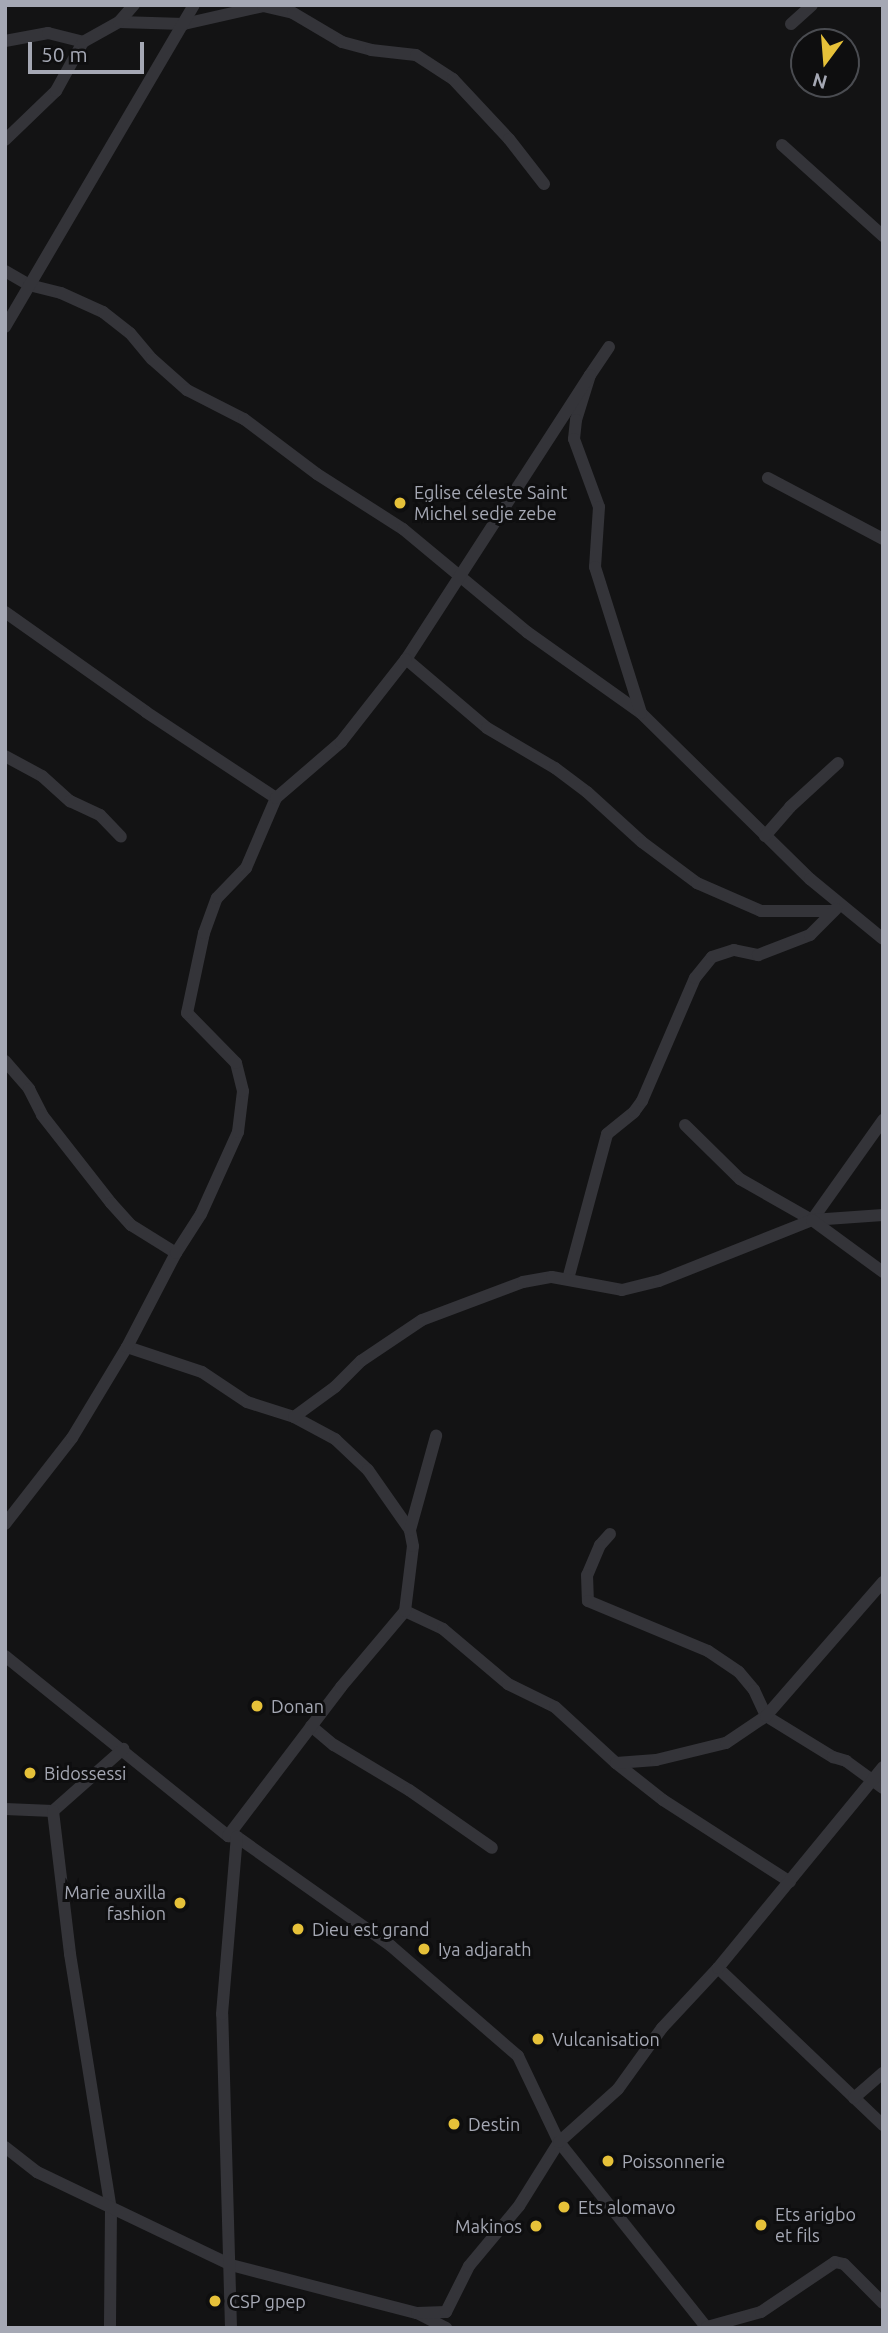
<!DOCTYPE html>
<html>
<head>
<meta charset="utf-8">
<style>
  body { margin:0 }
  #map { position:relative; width:888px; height:2333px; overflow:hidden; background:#131314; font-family:Ubuntu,sans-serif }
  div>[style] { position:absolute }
  .minor>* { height:12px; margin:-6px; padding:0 6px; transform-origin:6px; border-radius:6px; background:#343439 }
  .dots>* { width:19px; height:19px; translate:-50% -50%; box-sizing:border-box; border:4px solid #0e0e0f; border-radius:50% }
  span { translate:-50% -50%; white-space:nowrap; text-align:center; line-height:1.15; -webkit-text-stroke:6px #0e0e0f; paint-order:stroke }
  .poi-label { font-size:18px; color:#a5a8b4 }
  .left { translate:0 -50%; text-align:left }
  .right { translate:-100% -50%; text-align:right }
  .frame { position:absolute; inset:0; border:7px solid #a5a8b4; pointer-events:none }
  .north { position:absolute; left:790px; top:28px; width:70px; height:70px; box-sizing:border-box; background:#0e0e0f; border:2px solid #4a4c51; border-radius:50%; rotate:196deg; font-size:19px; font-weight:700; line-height:28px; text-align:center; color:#a5a8b4 }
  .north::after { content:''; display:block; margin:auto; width:24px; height:32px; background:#e6c139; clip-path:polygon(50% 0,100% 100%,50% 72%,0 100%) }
  .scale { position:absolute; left:28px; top:42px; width:116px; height:32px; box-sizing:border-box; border:4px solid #a5a8b4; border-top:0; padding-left:9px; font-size:21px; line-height:24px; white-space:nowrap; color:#a5a8b4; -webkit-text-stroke:5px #0e0e0f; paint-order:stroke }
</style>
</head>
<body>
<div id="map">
  <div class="minor">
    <i style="left:119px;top:22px;width:65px;rotate:1.8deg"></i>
    <i style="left:184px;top:24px;width:81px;rotate:-12.8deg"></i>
    <i style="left:263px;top:6px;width:31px;rotate:13deg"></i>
    <i style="left:293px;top:13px;width:57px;rotate:30.6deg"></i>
    <i style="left:342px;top:42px;width:30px;rotate:15deg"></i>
    <i style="left:371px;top:50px;width:45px;rotate:6.3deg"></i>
    <i style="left:416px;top:55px;width:44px;rotate:33deg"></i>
    <i style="left:453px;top:79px;width:82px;rotate:47deg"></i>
    <i style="left:509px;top:139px;width:57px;rotate:52.1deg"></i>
    <i style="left:791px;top:24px;width:28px;rotate:-42deg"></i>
    <i style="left:5px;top:41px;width:44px;rotate:-10.5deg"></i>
    <i style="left:48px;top:33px;width:36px;rotate:14deg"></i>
    <i style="left:5px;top:140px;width:71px;rotate:-43.9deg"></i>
    <i style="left:56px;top:91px;width:56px;rotate:-61.1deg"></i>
    <i style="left:83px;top:42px;width:41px;rotate:-29.1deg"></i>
    <i style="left:119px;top:22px;width:23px;rotate:-49deg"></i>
    <i style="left:782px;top:145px;width:136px;rotate:42deg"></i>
    <i style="left:5px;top:271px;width:28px;rotate:30deg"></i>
    <i style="left:29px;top:285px;width:33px;rotate:14deg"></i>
    <i style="left:61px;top:293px;width:46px;rotate:24.3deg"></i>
    <i style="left:103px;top:312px;width:34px;rotate:38deg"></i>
    <i style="left:130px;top:333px;width:34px;rotate:50deg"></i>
    <i style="left:152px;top:359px;width:47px;rotate:41.5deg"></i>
    <i style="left:187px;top:390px;width:64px;rotate:27deg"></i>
    <i style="left:244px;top:419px;width:91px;rotate:37deg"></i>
    <i style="left:317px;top:474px;width:102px;rotate:32.6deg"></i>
    <i style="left:403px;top:529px;width:161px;rotate:39.7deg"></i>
    <i style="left:527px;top:632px;width:140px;rotate:35.4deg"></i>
    <i style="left:641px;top:713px;width:237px;rotate:44.5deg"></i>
    <i style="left:810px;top:879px;width:94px;rotate:39.4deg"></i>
    <i style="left:5px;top:327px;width:373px;rotate:-59.6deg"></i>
    <i style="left:609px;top:347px;width:34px;rotate:124deg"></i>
    <i style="left:590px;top:375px;width:47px;rotate:107.3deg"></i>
    <i style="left:576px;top:420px;width:19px;rotate:96deg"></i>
    <i style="left:574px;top:439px;width:72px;rotate:69.8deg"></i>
    <i style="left:599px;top:507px;width:60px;rotate:93.8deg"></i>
    <i style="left:595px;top:567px;width:153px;rotate:72.5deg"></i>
    <i style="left:590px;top:375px;width:338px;rotate:122.9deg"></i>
    <i style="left:406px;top:659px;width:106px;rotate:40.4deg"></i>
    <i style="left:487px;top:728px;width:79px;rotate:30.5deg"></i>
    <i style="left:555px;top:768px;width:40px;rotate:37deg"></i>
    <i style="left:587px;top:792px;width:74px;rotate:42.3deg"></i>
    <i style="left:642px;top:842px;width:69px;rotate:36.7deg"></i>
    <i style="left:697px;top:883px;width:70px;rotate:23.6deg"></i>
    <i style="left:761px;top:911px;width:72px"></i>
    <i style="left:768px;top:478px;width:130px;rotate:27.9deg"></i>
    <i style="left:5px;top:612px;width:173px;rotate:35.3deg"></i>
    <i style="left:146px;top:712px;width:156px;rotate:33.5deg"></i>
    <i style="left:5px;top:756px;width:42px;rotate:28.4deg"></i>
    <i style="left:42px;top:776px;width:38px;rotate:42deg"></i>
    <i style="left:70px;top:801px;width:33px;rotate:25deg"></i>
    <i style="left:100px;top:815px;width:30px;rotate:46deg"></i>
    <i style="left:765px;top:836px;width:38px;rotate:-49deg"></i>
    <i style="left:790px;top:807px;width:65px;rotate:-42.5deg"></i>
    <i style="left:5px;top:1061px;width:37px;rotate:49deg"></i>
    <i style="left:29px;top:1089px;width:29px;rotate:63deg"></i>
    <i style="left:42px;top:1115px;width:112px;rotate:51.9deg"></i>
    <i style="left:111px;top:1203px;width:30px;rotate:48deg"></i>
    <i style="left:131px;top:1225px;width:53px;rotate:31.9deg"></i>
    <i style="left:685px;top:1125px;width:77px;rotate:44.5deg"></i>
    <i style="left:740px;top:1179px;width:83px;rotate:29.7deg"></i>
    <i style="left:812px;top:1220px;width:123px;rotate:-54.6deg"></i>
    <i style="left:812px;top:1220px;width:71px;rotate:-4deg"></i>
    <i style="left:568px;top:1279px;width:150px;rotate:-74.9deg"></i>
    <i style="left:607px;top:1134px;width:35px;rotate:-39deg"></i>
    <i style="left:634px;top:1112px;width:14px;rotate:-54deg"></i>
    <i style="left:642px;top:1101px;width:134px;rotate:-66.7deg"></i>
    <i style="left:695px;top:978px;width:27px;rotate:-51deg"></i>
    <i style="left:712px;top:957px;width:23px;rotate:-18deg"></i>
    <i style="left:734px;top:950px;width:25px;rotate:12deg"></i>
    <i style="left:758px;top:955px;width:56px;rotate:-21deg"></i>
    <i style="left:810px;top:935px;width:37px;rotate:-45deg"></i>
    <i style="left:127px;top:1347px;width:79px;rotate:18.4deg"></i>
    <i style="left:202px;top:1372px;width:54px;rotate:33.7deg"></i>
    <i style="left:247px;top:1402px;width:49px;rotate:17.7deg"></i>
    <i style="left:294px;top:1417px;width:47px;rotate:28.2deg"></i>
    <i style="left:335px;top:1439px;width:45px;rotate:43.2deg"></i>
    <i style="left:368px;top:1470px;width:73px;rotate:55deg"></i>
    <i style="left:294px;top:1417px;width:51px;rotate:-36.2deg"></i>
    <i style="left:335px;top:1387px;width:37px;rotate:-45deg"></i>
    <i style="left:361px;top:1361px;width:73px;rotate:-33.9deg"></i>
    <i style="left:422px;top:1320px;width:108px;rotate:-20.6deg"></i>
    <i style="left:523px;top:1282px;width:29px;rotate:-10deg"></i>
    <i style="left:552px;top:1277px;width:71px;rotate:10.5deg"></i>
    <i style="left:622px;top:1290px;width:38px;rotate:-14deg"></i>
    <i style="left:659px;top:1281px;width:165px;rotate:-21.7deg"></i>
    <i style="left:812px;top:1220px;width:88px;rotate:36.2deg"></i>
    <i style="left:5px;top:1524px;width:109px;rotate:-52.1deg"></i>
    <i style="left:72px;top:1438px;width:106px;rotate:-58.9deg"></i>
    <i style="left:127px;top:1347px;width:106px;rotate:-62.5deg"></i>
    <i style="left:176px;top:1253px;width:46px;rotate:-57.3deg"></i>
    <i style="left:201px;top:1214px;width:90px;rotate:-65.7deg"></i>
    <i style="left:238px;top:1132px;width:41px;rotate:-83deg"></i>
    <i style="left:243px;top:1091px;width:29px;rotate:-104deg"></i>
    <i style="left:236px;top:1063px;width:70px;rotate:-134.4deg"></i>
    <i style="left:187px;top:1013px;width:82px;rotate:-78deg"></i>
    <i style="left:204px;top:933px;width:37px;rotate:-70deg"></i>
    <i style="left:217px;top:898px;width:42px;rotate:-46deg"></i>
    <i style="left:246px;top:868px;width:76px;rotate:-66.8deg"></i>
    <i style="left:276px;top:798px;width:86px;rotate:-40.7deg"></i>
    <i style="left:341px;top:742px;width:105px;rotate:-51.9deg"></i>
    <i style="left:610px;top:1534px;width:15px;rotate:132deg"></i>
    <i style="left:600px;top:1545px;width:33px;rotate:113deg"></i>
    <i style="left:587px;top:1575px;width:26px;rotate:88deg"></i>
    <i style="left:588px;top:1601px;width:130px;rotate:22.6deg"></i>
    <i style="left:708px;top:1651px;width:37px;rotate:34deg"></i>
    <i style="left:739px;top:1672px;width:23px;rotate:50deg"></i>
    <i style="left:754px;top:1690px;width:29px;rotate:65deg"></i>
    <i style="left:766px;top:1716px;width:79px;rotate:31.5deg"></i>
    <i style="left:833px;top:1757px;width:14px;rotate:17deg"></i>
    <i style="left:846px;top:1761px;width:46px;rotate:36.1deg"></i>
    <i style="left:405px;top:1611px;width:42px;rotate:25.3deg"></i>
    <i style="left:443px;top:1629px;width:85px;rotate:40.2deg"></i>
    <i style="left:508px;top:1684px;width:52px;rotate:26.1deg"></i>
    <i style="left:555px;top:1707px;width:83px;rotate:42.6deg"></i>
    <i style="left:616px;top:1763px;width:60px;rotate:38.2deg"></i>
    <i style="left:663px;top:1800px;width:151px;rotate:32.8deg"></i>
    <i style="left:5px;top:1656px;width:287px;rotate:38.9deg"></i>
    <i style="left:228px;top:1836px;width:9px;rotate:6deg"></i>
    <i style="left:237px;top:1837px;width:189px;rotate:35.3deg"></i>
    <i style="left:391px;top:1946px;width:168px;rotate:40.9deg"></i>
    <i style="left:518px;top:2056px;width:95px;rotate:64.5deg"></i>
    <i style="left:559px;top:2142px;width:238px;rotate:51.5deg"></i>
    <i style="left:311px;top:1726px;width:30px;rotate:40deg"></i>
    <i style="left:334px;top:1745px;width:87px;rotate:31deg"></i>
    <i style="left:409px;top:1790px;width:101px;rotate:34.9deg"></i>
    <i style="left:616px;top:1763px;width:40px;rotate:-4.3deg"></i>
    <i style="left:656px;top:1760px;width:72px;rotate:-13.7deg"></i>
    <i style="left:726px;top:1743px;width:48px;rotate:-34deg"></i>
    <i style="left:766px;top:1716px;width:178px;rotate:-48.9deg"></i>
    <i style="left:5px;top:1809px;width:48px;rotate:2.4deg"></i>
    <i style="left:53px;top:1811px;width:94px;rotate:-41.5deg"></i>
    <i style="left:53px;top:1811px;width:144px;rotate:83.2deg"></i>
    <i style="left:70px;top:1954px;width:258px;rotate:80.9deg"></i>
    <i style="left:111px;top:2209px;width:119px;rotate:90.5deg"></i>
    <i style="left:228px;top:1836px;width:187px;rotate:-52.8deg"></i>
    <i style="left:341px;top:1687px;width:99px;rotate:-49.9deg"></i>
    <i style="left:405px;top:1611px;width:65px;rotate:-83deg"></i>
    <i style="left:413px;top:1546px;width:16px;rotate:-101deg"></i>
    <i style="left:410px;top:1530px;width:98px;rotate:-74.5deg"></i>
    <i style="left:718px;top:1968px;width:228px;rotate:43.6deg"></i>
    <i style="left:854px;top:2098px;width:38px;rotate:-41deg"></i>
    <i style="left:5px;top:2147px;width:41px;rotate:38deg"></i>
    <i style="left:37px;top:2172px;width:215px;rotate:25.6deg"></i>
    <i style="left:231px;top:2265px;width:192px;rotate:14.5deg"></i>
    <i style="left:417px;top:2313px;width:33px;rotate:27deg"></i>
    <i style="left:417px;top:2313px;width:29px;rotate:-2deg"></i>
    <i style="left:446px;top:2312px;width:51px;rotate:-63.4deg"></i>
    <i style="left:469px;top:2266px;width:78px;rotate:-50.2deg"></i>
    <i style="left:519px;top:2206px;width:75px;rotate:-58deg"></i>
    <i style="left:559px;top:2142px;width:79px;rotate:-41.9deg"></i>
    <i style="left:618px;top:2089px;width:75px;rotate:-54.2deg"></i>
    <i style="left:662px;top:2028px;width:82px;rotate:-47deg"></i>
    <i style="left:718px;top:1968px;width:260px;rotate:-50.6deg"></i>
    <i style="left:707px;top:2327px;width:56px;rotate:-15.5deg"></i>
    <i style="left:761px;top:2312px;width:89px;rotate:-34deg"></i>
    <i style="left:835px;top:2262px;width:9px;rotate:13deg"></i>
    <i style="left:844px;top:2264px;width:55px;rotate:45deg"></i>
    <i style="left:231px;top:2328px;width:314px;rotate:-91.6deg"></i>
    <i style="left:222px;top:2014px;width:178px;rotate:-85.2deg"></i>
  </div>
  <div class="dots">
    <i style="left:400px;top:503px;background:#e6c139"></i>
    <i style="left:257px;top:1706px;background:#e6c139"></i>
    <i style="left:30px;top:1773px;background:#e6c139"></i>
    <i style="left:180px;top:1903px;background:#e6c139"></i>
    <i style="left:298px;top:1929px;background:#e6c139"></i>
    <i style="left:424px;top:1949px;background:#e6c139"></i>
    <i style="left:538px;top:2039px;background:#e6c139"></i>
    <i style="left:454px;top:2124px;background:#e6c139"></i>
    <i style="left:608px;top:2161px;background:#e6c139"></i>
    <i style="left:564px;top:2207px;background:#e6c139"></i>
    <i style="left:761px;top:2225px;background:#e6c139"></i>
    <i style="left:536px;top:2226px;background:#e6c139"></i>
    <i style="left:215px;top:2301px;background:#e6c139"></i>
  </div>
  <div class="poi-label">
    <span class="left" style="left:414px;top:503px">Eglise céleste Saint<br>Michel sedje zebe</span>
    <span class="left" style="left:271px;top:1706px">Donan</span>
    <span class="left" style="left:44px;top:1773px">Bidossessi</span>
    <span class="right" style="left:166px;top:1903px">Marie auxilla<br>fashion</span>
    <span class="left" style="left:312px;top:1929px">Dieu est grand</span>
    <span class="left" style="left:438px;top:1949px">Iya adjarath</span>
    <span class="left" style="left:552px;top:2039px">Vulcanisation</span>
    <span class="left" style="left:468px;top:2124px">Destin</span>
    <span class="left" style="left:622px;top:2161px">Poissonnerie</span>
    <span class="left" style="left:578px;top:2207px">Ets alomavo</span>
    <span class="left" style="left:775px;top:2225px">Ets arigbo<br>et fils</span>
    <span class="right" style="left:522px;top:2226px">Makinos</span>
    <span class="left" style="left:229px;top:2301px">CSP gpep</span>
  </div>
  <div class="frame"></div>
  <div class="north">N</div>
  <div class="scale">50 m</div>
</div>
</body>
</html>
